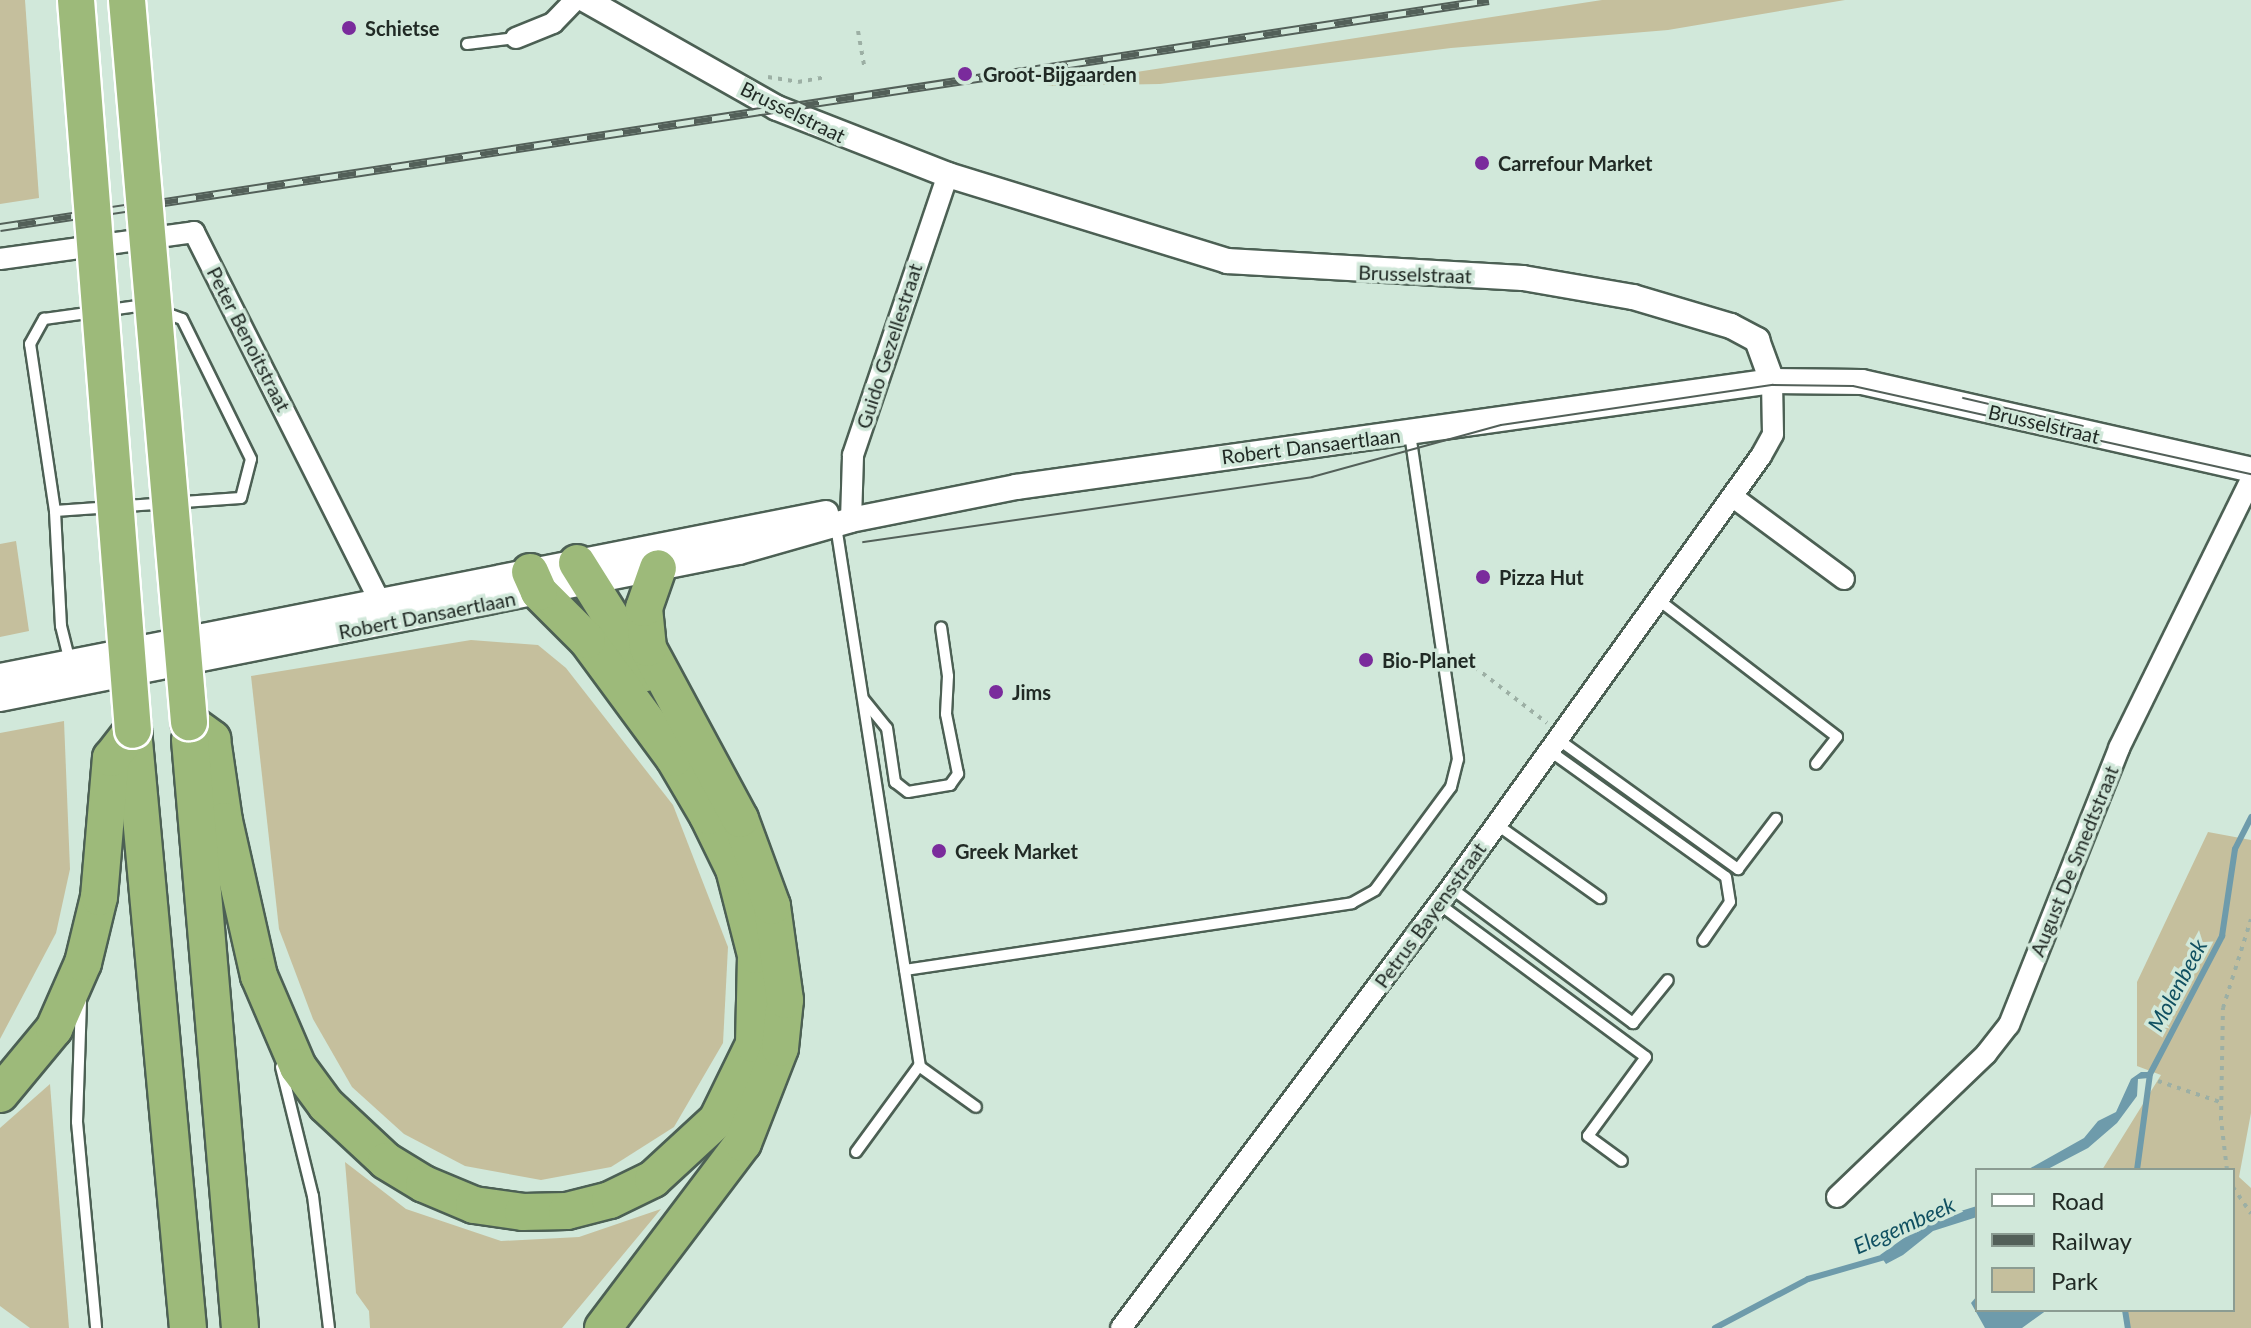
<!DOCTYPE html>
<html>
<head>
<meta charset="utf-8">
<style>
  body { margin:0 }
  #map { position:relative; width:2251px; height:1328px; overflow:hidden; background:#d1e8da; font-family:Lato,sans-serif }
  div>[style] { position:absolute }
  .green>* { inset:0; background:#c5bf9d }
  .water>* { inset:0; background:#6e9bab }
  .stream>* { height:6px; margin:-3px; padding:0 3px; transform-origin:3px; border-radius:3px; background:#6e9bab }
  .path>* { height:4px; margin-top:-2px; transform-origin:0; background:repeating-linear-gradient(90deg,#9cafa4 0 4px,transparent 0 10px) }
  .roads { filter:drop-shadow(2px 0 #4c6054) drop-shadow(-2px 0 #4c6054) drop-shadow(0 2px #4c6054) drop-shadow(0 -2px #4c6054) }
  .service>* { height:10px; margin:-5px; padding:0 5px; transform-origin:5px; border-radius:5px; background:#fff }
  .minor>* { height:20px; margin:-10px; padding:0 10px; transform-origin:10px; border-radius:10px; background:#fff }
  .tertiary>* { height:24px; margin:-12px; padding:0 12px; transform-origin:12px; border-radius:12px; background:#fff }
  .motorway>* { height:36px; margin:-18px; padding:0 18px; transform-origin:18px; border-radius:18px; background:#9dba7a }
  .tram>* { height:2px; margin:-1px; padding:0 1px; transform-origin:1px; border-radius:1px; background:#536059 }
  .rail>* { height:9px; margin-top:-4.5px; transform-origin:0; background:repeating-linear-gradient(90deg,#d1e8da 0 18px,#536059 0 36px); box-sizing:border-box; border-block:2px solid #536059 }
  .bridges { filter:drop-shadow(2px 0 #fff) drop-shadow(-2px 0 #fff) drop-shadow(0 2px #fff) drop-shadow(0 -2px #fff) }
  .motorway-bridge>* { height:36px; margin:-18px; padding:0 18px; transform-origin:18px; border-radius:18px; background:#9dba7a }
  .dots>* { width:22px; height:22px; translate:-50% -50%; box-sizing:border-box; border:4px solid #d1e8da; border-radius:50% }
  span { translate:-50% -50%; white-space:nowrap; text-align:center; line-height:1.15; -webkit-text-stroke:7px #d1e8da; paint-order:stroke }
  .poi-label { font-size:20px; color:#212a25; font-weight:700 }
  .left { translate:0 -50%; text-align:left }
  .street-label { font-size:20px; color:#212a25 }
  .water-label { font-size:22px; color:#105061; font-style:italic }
  .legend { position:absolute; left:1975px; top:1168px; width:260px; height:144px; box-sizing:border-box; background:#d1e8da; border:2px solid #8b9c92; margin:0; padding:10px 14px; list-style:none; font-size:24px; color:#212a25 }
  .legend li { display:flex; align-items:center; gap:16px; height:40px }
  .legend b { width:40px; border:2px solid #8b9c92 }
</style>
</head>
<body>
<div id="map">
  <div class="green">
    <i style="clip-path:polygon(0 0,25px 0,39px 198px,0 204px)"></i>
    <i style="clip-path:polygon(1602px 0,1845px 0,1668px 30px,1451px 48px,1160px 84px,1046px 86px)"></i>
    <i style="clip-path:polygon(16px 541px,29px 631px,0 637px,0 544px)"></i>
    <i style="clip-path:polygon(471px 640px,538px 645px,566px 668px,673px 805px,728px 947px,723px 1043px,674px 1127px,611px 1167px,541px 1180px,465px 1166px,404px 1134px,352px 1087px,313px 1019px,279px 929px,251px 676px)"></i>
    <i style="clip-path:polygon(64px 721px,70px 869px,56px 933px,0 1039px,0 733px)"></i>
    <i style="clip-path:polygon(2208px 832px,2251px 840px,2251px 1113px,2239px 1177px,2251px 1188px,2251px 1328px,2126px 1328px,2123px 1310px,2233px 1310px,2233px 1170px,2102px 1170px,2161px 1075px,2137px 1066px,2137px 982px)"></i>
    <i style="clip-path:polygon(50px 1084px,69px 1328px,30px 1328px,0 1306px,0 1128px)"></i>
    <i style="clip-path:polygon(345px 1162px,406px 1209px,501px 1241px,579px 1237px,661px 1209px,562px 1328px,370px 1328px,369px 1311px,356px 1293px)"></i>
  </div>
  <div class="water">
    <i style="clip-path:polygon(2141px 1072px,2150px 1072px,2149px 1078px,2138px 1079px,2137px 1096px,2117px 1123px,2088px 1148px,2046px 1170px,2027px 1170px,2084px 1138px,2098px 1121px,2116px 1112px,2131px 1079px)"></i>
    <i style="clip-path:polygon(1977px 1206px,1977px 1217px,1933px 1231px,1903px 1255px,1886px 1264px,1880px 1255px,1928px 1221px)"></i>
    <i style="clip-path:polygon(1977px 1296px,1977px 1310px,2047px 1310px,2022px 1328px,1985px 1328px,1971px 1303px)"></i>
  </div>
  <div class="stream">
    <i style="left:2137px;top:1170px;width:97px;rotate:-82.3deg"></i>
    <i style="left:2150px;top:1074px;width:156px;rotate:-62.4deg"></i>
    <i style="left:2222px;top:936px;width:88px;rotate:-81.5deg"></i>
    <i style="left:2235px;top:849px;width:36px;rotate:-63deg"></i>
    <i style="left:2125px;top:1310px;width:18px;rotate:81deg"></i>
    <i style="left:1715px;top:1328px;width:105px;rotate:-27.8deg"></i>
    <i style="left:1808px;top:1279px;width:83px;rotate:-16deg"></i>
  </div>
  <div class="path">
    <i style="left:858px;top:31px;width:35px;rotate:80deg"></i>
    <i style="left:768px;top:77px;width:30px;rotate:9deg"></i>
    <i style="left:798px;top:82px;width:28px;rotate:-10deg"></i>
    <i style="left:1459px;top:655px;width:111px;rotate:37.7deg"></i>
    <i style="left:2158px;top:1081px;width:65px;rotate:18.7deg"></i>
    <i style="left:2227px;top:1170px;width:50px;rotate:-96.8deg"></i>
    <i style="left:2221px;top:1120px;width:112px;rotate:-89deg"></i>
    <i style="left:2223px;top:1008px;width:93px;rotate:-72.5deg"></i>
    <i style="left:2233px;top:1187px;width:32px;rotate:56deg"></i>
  </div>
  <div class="roads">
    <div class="service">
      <i style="left:467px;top:44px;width:49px;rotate:-7deg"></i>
      <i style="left:55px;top:511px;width:169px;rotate:-98.5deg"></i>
      <i style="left:30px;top:344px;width:29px;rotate:-61deg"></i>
      <i style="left:44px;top:319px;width:102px;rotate:-7.9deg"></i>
      <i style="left:836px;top:526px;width:547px;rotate:81.17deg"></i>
      <i style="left:1660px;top:601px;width:223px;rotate:37.5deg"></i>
      <i style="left:1837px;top:737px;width:34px;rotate:128deg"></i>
      <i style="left:70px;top:662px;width:37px;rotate:-104deg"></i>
      <i style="left:61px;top:626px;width:115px;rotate:-93deg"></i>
      <i style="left:55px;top:511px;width:186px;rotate:-4deg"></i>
      <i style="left:241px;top:498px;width:40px;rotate:-75.6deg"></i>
      <i style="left:251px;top:459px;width:156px;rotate:-116.2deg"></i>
      <i style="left:182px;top:319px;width:23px;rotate:-160deg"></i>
      <i style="left:864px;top:700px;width:36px;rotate:51deg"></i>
      <i style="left:887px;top:728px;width:55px;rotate:81.6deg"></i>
      <i style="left:895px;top:782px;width:16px;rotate:38deg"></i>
      <i style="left:908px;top:792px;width:43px;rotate:-9.5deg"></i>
      <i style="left:950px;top:785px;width:14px;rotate:-54deg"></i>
      <i style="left:958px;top:774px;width:61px;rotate:-101.3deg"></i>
      <i style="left:946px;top:714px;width:38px;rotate:-87deg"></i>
      <i style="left:948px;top:676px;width:49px;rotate:-98.1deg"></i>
      <i style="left:1559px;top:740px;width:221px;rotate:35.8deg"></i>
      <i style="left:1738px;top:869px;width:63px;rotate:-52.8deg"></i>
      <i style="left:1550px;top:751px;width:216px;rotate:35.6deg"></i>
      <i style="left:1726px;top:877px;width:25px;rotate:81deg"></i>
      <i style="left:1730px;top:902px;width:47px;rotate:124.7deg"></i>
      <i style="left:1496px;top:824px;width:128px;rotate:35.4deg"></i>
      <i style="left:1451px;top:888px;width:227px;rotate:36.6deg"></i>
      <i style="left:1633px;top:1023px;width:55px;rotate:-50.9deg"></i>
      <i style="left:1439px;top:904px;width:257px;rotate:36.5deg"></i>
      <i style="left:1646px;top:1057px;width:98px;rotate:126.3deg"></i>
      <i style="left:1588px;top:1136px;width:42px;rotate:36.3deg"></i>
      <i style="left:905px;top:970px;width:452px;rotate:-8.5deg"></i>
      <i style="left:1352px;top:903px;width:26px;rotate:-29deg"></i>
      <i style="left:1375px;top:890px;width:128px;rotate:-53.6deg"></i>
      <i style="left:1451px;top:787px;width:29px;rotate:-76deg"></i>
      <i style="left:1458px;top:759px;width:330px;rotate:-98.4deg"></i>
      <i style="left:81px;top:1001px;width:121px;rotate:91.9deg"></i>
      <i style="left:77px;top:1122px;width:207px;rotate:84.7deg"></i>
      <i style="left:281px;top:1067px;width:133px;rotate:76.1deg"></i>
      <i style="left:313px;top:1196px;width:133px;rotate:83.1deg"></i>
      <i style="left:856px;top:1152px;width:107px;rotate:-53.8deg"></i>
      <i style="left:919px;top:1066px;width:70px;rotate:35.7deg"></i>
    </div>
    <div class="minor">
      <i style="left:516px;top:38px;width:40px;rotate:-22deg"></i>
      <i style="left:553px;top:23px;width:32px;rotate:-46deg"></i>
      <i style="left:0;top:259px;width:196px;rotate:-7.9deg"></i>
      <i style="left:194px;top:232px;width:428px;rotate:63.3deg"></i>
      <i style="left:1733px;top:497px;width:138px;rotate:36.5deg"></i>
      <i style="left:851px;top:520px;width:65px;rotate:-88.2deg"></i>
      <i style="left:853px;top:455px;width:296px;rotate:-71.3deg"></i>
      <i style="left:1837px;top:1197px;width:207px;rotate:-43.8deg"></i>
      <i style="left:1986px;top:1054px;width:37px;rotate:-52deg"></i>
      <i style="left:2009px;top:1025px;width:298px;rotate:-68.3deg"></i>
      <i style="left:2119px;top:748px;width:299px;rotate:-63.8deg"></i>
      <i style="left:1121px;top:1328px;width:550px;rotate:-53.13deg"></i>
      <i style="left:1451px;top:888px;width:532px;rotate:-54.34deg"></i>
      <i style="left:1761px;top:456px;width:25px;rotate:-61deg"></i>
      <i style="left:1773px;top:434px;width:53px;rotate:-91.1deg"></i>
    </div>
    <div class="tertiary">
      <i style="left:586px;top:0;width:219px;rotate:29.5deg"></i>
      <i style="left:777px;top:108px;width:184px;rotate:21.4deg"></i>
      <i style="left:948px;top:175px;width:292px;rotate:17.1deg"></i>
      <i style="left:1227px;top:261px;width:296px;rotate:3.3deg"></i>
      <i style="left:1523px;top:278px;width:112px;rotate:9.8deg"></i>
      <i style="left:1633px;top:297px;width:102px;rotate:16.5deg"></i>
      <i style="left:1731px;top:326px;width:30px;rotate:28deg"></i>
      <i style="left:1757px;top:340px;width:44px;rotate:69.9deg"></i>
      <i style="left:0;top:676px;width:842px;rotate:-11.16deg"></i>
      <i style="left:0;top:699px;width:753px;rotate:-11.25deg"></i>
      <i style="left:739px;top:552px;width:116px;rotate:-15.9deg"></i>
      <i style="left:851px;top:520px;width:168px;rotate:-11.3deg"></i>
      <i style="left:1016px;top:487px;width:763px;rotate:-7.98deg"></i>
      <i style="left:1772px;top:381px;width:90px;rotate:0.6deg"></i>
      <i style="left:1862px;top:382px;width:399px;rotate:12.7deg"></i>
    </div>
    <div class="motorway">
      <i style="left:577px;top:563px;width:130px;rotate:57.9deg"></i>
      <i style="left:189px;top:722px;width:29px;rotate:36deg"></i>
      <i style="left:212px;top:739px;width:83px;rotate:81.7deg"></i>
      <i style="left:224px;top:821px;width:159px;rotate:77.3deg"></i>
      <i style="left:259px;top:976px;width:99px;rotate:66.8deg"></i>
      <i style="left:298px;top:1067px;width:47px;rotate:53.6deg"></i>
      <i style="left:326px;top:1105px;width:82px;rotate:43deg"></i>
      <i style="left:386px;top:1161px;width:44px;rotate:31.2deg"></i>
      <i style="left:424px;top:1184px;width:54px;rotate:22.8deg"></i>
      <i style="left:474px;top:1205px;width:49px;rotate:8.1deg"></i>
      <i style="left:523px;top:1212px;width:44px;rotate:-1.3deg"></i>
      <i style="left:567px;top:1211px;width:44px;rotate:-14.3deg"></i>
      <i style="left:610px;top:1200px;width:48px;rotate:-26deg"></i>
      <i style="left:653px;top:1179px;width:87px;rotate:-42.7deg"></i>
      <i style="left:717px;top:1120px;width:85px;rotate:-64deg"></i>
      <i style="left:754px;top:1044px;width:89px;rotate:-88.7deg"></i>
      <i style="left:756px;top:955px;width:89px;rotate:-104.3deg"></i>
      <i style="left:734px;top:869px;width:59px;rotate:-116.1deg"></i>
      <i style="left:708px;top:816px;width:67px;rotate:-120.4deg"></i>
      <i style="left:674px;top:758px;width:147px;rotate:-126.4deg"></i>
      <i style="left:587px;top:640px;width:68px;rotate:-135deg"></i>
      <i style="left:539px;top:592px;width:22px;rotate:-114deg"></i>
      <i style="left:133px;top:730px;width:601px;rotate:84.75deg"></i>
      <i style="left:190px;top:740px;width:590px;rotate:85.14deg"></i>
      <i style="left:0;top:1094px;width:85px;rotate:-50.3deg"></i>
      <i style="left:54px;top:1029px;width:72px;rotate:-66.3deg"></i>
      <i style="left:83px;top:963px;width:68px;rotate:-76.4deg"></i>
      <i style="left:99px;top:897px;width:140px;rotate:-85.1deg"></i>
      <i style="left:111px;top:758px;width:36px;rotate:-52deg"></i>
      <i style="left:603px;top:1328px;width:232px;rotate:-52.9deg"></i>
      <i style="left:743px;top:1143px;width:102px;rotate:-68.7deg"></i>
      <i style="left:780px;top:1048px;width:48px;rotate:-84.1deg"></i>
      <i style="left:785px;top:1000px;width:95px;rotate:-97.9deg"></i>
      <i style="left:772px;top:906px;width:93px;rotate:-110.2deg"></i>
      <i style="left:740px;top:819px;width:194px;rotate:-118.3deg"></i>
      <i style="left:648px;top:648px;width:40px;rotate:-95.7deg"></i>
      <i style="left:644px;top:608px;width:42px;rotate:-70.7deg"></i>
    </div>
  </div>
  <div class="tram">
    <i style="left:1963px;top:398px;width:123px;rotate:13.1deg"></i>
    <i style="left:863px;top:542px;width:454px;rotate:-8.2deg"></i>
    <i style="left:1312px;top:477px;width:196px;rotate:-15.4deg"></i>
    <i style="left:1501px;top:425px;width:275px;rotate:-8.4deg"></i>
    <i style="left:1773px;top:385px;width:80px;rotate:0.7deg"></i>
    <i style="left:1853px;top:386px;width:408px;rotate:12.5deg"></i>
  </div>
  <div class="rail">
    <i style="left:0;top:227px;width:1506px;rotate:-8.67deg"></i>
  </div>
  <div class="bridges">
    <div class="motorway-bridge">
      <i style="left:76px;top:0;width:732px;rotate:85.54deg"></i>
      <i style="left:127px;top:0;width:725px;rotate:85.09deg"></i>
    </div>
  </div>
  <div class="dots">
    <i style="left:349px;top:28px;background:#7a2b9c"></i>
    <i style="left:965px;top:74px;background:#7a2b9c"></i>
    <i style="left:1482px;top:163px;background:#7a2b9c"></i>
    <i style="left:1483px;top:577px;background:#7a2b9c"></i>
    <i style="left:1366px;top:660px;background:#7a2b9c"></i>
    <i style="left:996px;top:692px;background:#7a2b9c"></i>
    <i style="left:939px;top:851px;background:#7a2b9c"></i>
  </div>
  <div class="poi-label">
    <span class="left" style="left:365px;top:28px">Schietse</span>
    <span class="left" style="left:983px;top:74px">Groot-Bijgaarden</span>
    <span class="left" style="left:1498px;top:163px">Carrefour Market</span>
    <span class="left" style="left:1499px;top:577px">Pizza Hut</span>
    <span class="left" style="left:1382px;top:660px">Bio-Planet</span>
    <span class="left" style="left:1012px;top:692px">Jims</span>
    <span class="left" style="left:955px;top:851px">Greek Market</span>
  </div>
  <div class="street-label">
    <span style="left:793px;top:112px;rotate:26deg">Brusselstraat</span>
    <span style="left:1415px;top:274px;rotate:2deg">Brusselstraat</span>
    <span style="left:249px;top:339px;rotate:63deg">Peter Benoitstraat</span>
    <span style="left:889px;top:346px;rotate:-72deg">Guido Gezellestraat</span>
    <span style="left:2044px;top:424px;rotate:13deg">Brusselstraat</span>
    <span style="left:1311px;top:446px;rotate:-7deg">Robert Dansaertlaan</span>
    <span style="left:427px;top:615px;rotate:-11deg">Robert Dansaertlaan</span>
    <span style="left:2074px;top:861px;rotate:-68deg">August De Smedtstraat</span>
    <span style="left:1430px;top:915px;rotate:-54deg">Petrus Bayensstraat</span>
  </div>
  <div class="water-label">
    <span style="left:2177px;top:985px;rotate:-62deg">Molenbeek</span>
    <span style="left:1904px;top:1225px;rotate:-24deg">Elegembeek</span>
  </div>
  <ul class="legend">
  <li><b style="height:10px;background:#fff"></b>Road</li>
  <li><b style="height:10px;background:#536059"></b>Railway</li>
  <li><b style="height:22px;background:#c5bf9d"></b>Park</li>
  </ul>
</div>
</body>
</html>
